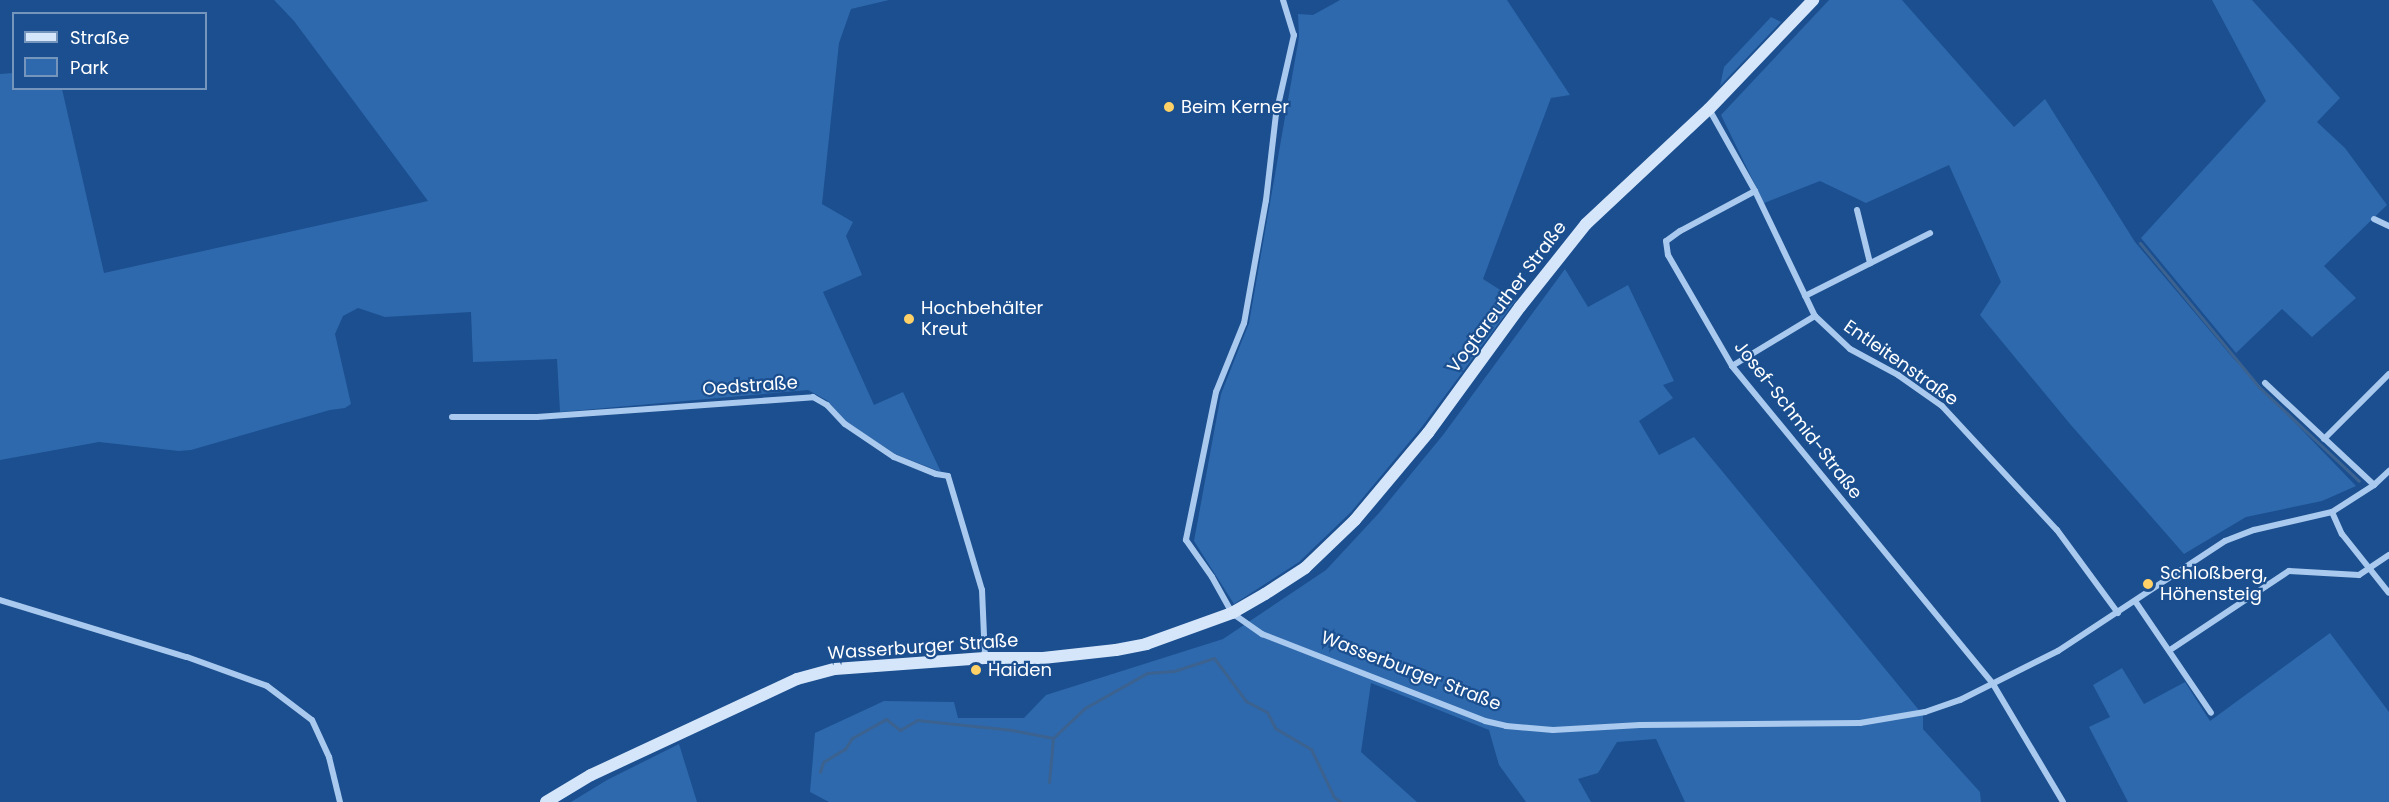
<!DOCTYPE html>
<html>
<head>
<meta charset="utf-8">
<style>
  body { margin:0 }
  #map { position:relative; width:2389px; height:802px; overflow:hidden; background:#1b4f8f; font-family:Poppins,sans-serif }
  div>[style] { position:absolute }
  .green>* { inset:0; background:#2e69ad }
  .stream>* { height:3px; margin:-1.5px; padding:0 1.5px; transform-origin:1.5px; border-radius:1.5px; background:#3c6290 }
  .minor>* { height:6px; margin:-3px; padding:0 3px; transform-origin:3px; border-radius:3px; background:#a9c9ee }
  .secondary>* { height:12px; margin:-6px; padding:0 6px; transform-origin:6px; border-radius:6px; background:#d6e6fa }
  .dots>* { width:16px; height:16px; translate:-50% -50%; box-sizing:border-box; border:3px solid #1b4f8f; border-radius:50% }
  span { translate:-50% -50%; white-space:nowrap; text-align:center; line-height:1.15; -webkit-text-stroke:4.5px #1b4f8f; paint-order:stroke }
  .poi-label { font-size:18px; color:#fff }
  .left { translate:0 -50%; text-align:left }
  .street-label { font-size:18px; color:#fff }
  .legend { position:absolute; left:12px; top:12px; width:195px; height:78px; box-sizing:border-box; background:#1b4f8f; border:2px solid #7695bc; margin:0; padding:8px 10px; list-style:none; font-size:18px; color:#fff }
  .legend li { display:flex; align-items:center; gap:12px; height:30px }
  .legend b { width:30px; border:2px solid #7695bc }
</style>
</head>
<body>
<div id="map">
  <div class="green">
    <i style="clip-path:polygon(274px 0,889px 0,851px 9px,839px 43px,822px 204px,853px 222px,846px 236px,862px 275px,823px 292px,874px 405px,903px 392px,941px 472px,895px 454px,844px 420px,828px 401px,808px 390px,560px 412px,557px 359px,473px 362px,471px 312px,385px 317px,358px 308px,343px 316px,335px 334px,351px 404px,345px 408px,330px 410px,191px 450px,179px 451px,99px 442px,0 460px,0 74px,13px 73px,14px 88px,62px 89px,104px 273px,428px 201px,294px 21px)"></i>
    <i style="clip-path:polygon(1340px 0,1507px 0,1570px 95px,1551px 98px,1483px 279px,1516px 300px,1421px 428px,1351px 512px,1299px 562px,1234px 604px,1194px 541px,1221px 394px,1249px 323px,1299px 37px,1298px 14px,1313px 15px)"></i>
    <i style="clip-path:polygon(1829px 0,1902px 0,2014px 127px,2045px 99px,2135px 242px,2233px 358px,2356px 486px,2322px 501px,2246px 517px,2184px 554px,2070px 424px,1980px 315px,2001px 282px,1949px 165px,1866px 203px,1820px 181px,1764px 203px,1721px 115px)"></i>
    <i style="clip-path:polygon(2212px 0,2252px 0,2340px 98px,2317px 122px,2345px 148px,2387px 205px,2324px 266px,2356px 298px,2312px 337px,2282px 309px,2236px 353px,2141px 238px,2266px 101px)"></i>
    <i style="clip-path:polygon(1771px 17px,1781px 22px,1720px 86px,1724px 67px)"></i>
    <i style="clip-path:polygon(1565px 269px,1588px 307px,1628px 285px,1674px 381px,1663px 385px,1673px 398px,1639px 421px,1659px 455px,1694px 437px,1923px 715px,1923px 729px,1980px 792px,1981px 802px,1685px 802px,1656px 739px,1617px 742px,1598px 773px,1578px 779px,1591px 802px,1526px 802px,1499px 765px,1489px 730px,1371px 683px,1361px 752px,1417px 802px,829px 802px,810px 792px,815px 733px,884px 701px,954px 702px,958px 718px,1024px 718px,1046px 695px,1223px 639px,1326px 570px,1379px 513px,1443px 435px)"></i>
    <i style="clip-path:polygon(2330px 633px,2389px 712px,2389px 802px,2128px 802px,2089px 727px,2110px 717px,2093px 685px,2122px 668px,2144px 704px,2185px 682px,2210px 721px)"></i>
    <i style="clip-path:polygon(679px 744px,697px 802px,571px 802px,607px 780px)"></i>
  </div>
  <div class="stream">
    <i style="left:2140px;top:243px;width:187px;rotate:50.4deg"></i>
    <i style="left:2259px;top:387px;width:137px;rotate:43.2deg"></i>
    <i style="left:820px;top:772px;width:10px;rotate:-73deg"></i>
    <i style="left:823px;top:762px;width:26px;rotate:-31deg"></i>
    <i style="left:845px;top:749px;width:13px;rotate:-58deg"></i>
    <i style="left:852px;top:738px;width:39px;rotate:-29deg"></i>
    <i style="left:886px;top:719px;width:18px;rotate:38deg"></i>
    <i style="left:900px;top:730px;width:20px;rotate:-30deg"></i>
    <i style="left:917px;top:720px;width:96px;rotate:6deg"></i>
    <i style="left:1012px;top:730px;width:42px;rotate:11deg"></i>
    <i style="left:1053px;top:738px;width:44px;rotate:-43.2deg"></i>
    <i style="left:1085px;top:708px;width:71px;rotate:-29.4deg"></i>
    <i style="left:1147px;top:673px;width:27px;rotate:-4deg"></i>
    <i style="left:1174px;top:671px;width:42px;rotate:-18deg"></i>
    <i style="left:1214px;top:658px;width:54px;rotate:53.3deg"></i>
    <i style="left:1246px;top:701px;width:24px;rotate:28deg"></i>
    <i style="left:1267px;top:712px;width:18px;rotate:63deg"></i>
    <i style="left:1275px;top:728px;width:42px;rotate:30.3deg"></i>
    <i style="left:1311px;top:749px;width:53px;rotate:64.4deg"></i>
    <i style="left:1334px;top:797px;width:9px;rotate:36deg"></i>
    <i style="left:1049px;top:782px;width:43px;rotate:-84.7deg"></i>
  </div>
  <div class="minor">
    <i style="left:1283px;top:0;width:37px;rotate:73deg"></i>
    <i style="left:1294px;top:35px;width:81px;rotate:102.8deg"></i>
    <i style="left:1276px;top:114px;width:87px;rotate:96.6deg"></i>
    <i style="left:1266px;top:200px;width:125px;rotate:100.1deg"></i>
    <i style="left:1244px;top:323px;width:74px;rotate:112.1deg"></i>
    <i style="left:1216px;top:392px;width:151px;rotate:101.5deg"></i>
    <i style="left:1186px;top:540px;width:45px;rotate:54.9deg"></i>
    <i style="left:1212px;top:577px;width:41px;rotate:60.9deg"></i>
    <i style="left:1232px;top:613px;width:37px;rotate:35deg"></i>
    <i style="left:1262px;top:634px;width:239px;rotate:21.3deg"></i>
    <i style="left:1485px;top:721px;width:22px;rotate:13deg"></i>
    <i style="left:1506px;top:726px;width:47px;rotate:4.9deg"></i>
    <i style="left:1553px;top:730px;width:87px;rotate:-3.3deg"></i>
    <i style="left:1640px;top:725px;width:220px;rotate:-0.5deg"></i>
    <i style="left:1860px;top:723px;width:66px;rotate:-9.6deg"></i>
    <i style="left:1925px;top:712px;width:37px;rotate:-19deg"></i>
    <i style="left:1960px;top:700px;width:110px;rotate:-26.6deg"></i>
    <i style="left:2058px;top:651px;width:200px;rotate:-33.4deg"></i>
    <i style="left:2225px;top:541px;width:31px;rotate:-21deg"></i>
    <i style="left:2254px;top:530px;width:80px;rotate:-13deg"></i>
    <i style="left:2332px;top:512px;width:50px;rotate:-32.7deg"></i>
    <i style="left:2374px;top:485px;width:21px;rotate:-43deg"></i>
    <i style="left:1709px;top:109px;width:94px;rotate:60.7deg"></i>
    <i style="left:1755px;top:191px;width:139px;rotate:64.4deg"></i>
    <i style="left:1815px;top:316px;width:48px;rotate:43.3deg"></i>
    <i style="left:1850px;top:349px;width:55px;rotate:28.4deg"></i>
    <i style="left:1898px;top:375px;width:54px;rotate:35.2deg"></i>
    <i style="left:1942px;top:406px;width:169px;rotate:47.2deg"></i>
    <i style="left:2057px;top:530px;width:103px;rotate:53.7deg"></i>
    <i style="left:1755px;top:191px;width:85px;rotate:151.9deg"></i>
    <i style="left:1680px;top:231px;width:17px;rotate:144deg"></i>
    <i style="left:1666px;top:241px;width:14px;rotate:82deg"></i>
    <i style="left:1668px;top:255px;width:128px;rotate:60deg"></i>
    <i style="left:1732px;top:366px;width:411px;rotate:50.6deg"></i>
    <i style="left:1993px;top:684px;width:137px;rotate:59.3deg"></i>
    <i style="left:1857px;top:210px;width:55px;rotate:76.2deg"></i>
    <i style="left:2374px;top:219px;width:17px;rotate:25deg"></i>
    <i style="left:1805px;top:296px;width:140px;rotate:-26.7deg"></i>
    <i style="left:1732px;top:366px;width:97px;rotate:-31.1deg"></i>
    <i style="left:2265px;top:383px;width:149px;rotate:43.1deg"></i>
    <i style="left:452px;top:417px;width:85px"></i>
    <i style="left:537px;top:417px;width:277px;rotate:-4.1deg"></i>
    <i style="left:813px;top:397px;width:16px;rotate:30deg"></i>
    <i style="left:827px;top:405px;width:26px;rotate:47deg"></i>
    <i style="left:845px;top:424px;width:59px;rotate:34deg"></i>
    <i style="left:894px;top:457px;width:45px;rotate:22deg"></i>
    <i style="left:936px;top:474px;width:12px;rotate:9deg"></i>
    <i style="left:948px;top:476px;width:119px;rotate:73.4deg"></i>
    <i style="left:982px;top:590px;width:68px;rotate:87.5deg"></i>
    <i style="left:2324px;top:439px;width:92px;rotate:-45deg"></i>
    <i style="left:2332px;top:512px;width:24px;rotate:66deg"></i>
    <i style="left:2342px;top:534px;width:75px;rotate:51.5deg"></i>
    <i style="left:0;top:600px;width:195px;rotate:17deg"></i>
    <i style="left:187px;top:657px;width:85px;rotate:19.9deg"></i>
    <i style="left:267px;top:686px;width:56px;rotate:37.1deg"></i>
    <i style="left:312px;top:720px;width:41px;rotate:65.3deg"></i>
    <i style="left:329px;top:757px;width:46px;rotate:76.3deg"></i>
    <i style="left:2135px;top:601px;width:135px;rotate:55.8deg"></i>
    <i style="left:2170px;top:650px;width:143px;rotate:-33.6deg"></i>
    <i style="left:2289px;top:571px;width:70px;rotate:3.3deg"></i>
    <i style="left:2359px;top:575px;width:36px;rotate:-34deg"></i>
  </div>
  <div class="secondary">
    <i style="left:546px;top:802px;width:52px;rotate:-31deg"></i>
    <i style="left:591px;top:775px;width:227px;rotate:-25deg"></i>
    <i style="left:797px;top:679px;width:39px;rotate:-15deg"></i>
    <i style="left:835px;top:669px;width:150px;rotate:-4.2deg"></i>
    <i style="left:985px;top:658px;width:58px"></i>
    <i style="left:1043px;top:658px;width:73px;rotate:-6.3deg"></i>
    <i style="left:1116px;top:650px;width:31px;rotate:-11deg"></i>
    <i style="left:1146px;top:644px;width:91px;rotate:-19.8deg"></i>
    <i style="left:1232px;top:613px;width:38px;rotate:-30deg"></i>
    <i style="left:1265px;top:594px;width:48px;rotate:-33deg"></i>
    <i style="left:1305px;top:568px;width:69px;rotate:-43.8deg"></i>
    <i style="left:1355px;top:520px;width:114px;rotate:-50deg"></i>
    <i style="left:1428px;top:433px;width:156px;rotate:-53.9deg"></i>
    <i style="left:1520px;top:307px;width:106px;rotate:-51.5deg"></i>
    <i style="left:1586px;top:224px;width:168px;rotate:-43.1deg"></i>
    <i style="left:1709px;top:109px;width:151px;rotate:-46.3deg"></i>
  </div>
  <div class="dots">
    <i style="left:1169px;top:107px;background:#ffd166"></i>
    <i style="left:909px;top:319px;background:#ffd166"></i>
    <i style="left:2148px;top:584px;background:#ffd166"></i>
    <i style="left:976px;top:670px;background:#ffd166"></i>
  </div>
  <div class="poi-label">
    <span class="left" style="left:1181px;top:107px">Beim Kerner</span>
    <span class="left" style="left:921px;top:319px">Hochbehälter<br>Kreut</span>
    <span class="left" style="left:2160px;top:584px">Schloßberg,<br>Höhensteig</span>
    <span class="left" style="left:988px;top:670px">Haiden</span>
  </div>
  <div class="street-label">
    <span style="left:1507px;top:297px;rotate:-53deg">Vogtareuther Straße</span>
    <span style="left:1901px;top:363px;rotate:35deg">Entleitenstraße</span>
    <span style="left:750px;top:386px;rotate:-4deg">Oedstraße</span>
    <span style="left:1798px;top:420px;rotate:52deg">Josef-Schmid-Straße</span>
    <span style="left:923px;top:647px;rotate:-4deg">Wasserburger Straße</span>
    <span style="left:1411px;top:671px;rotate:21deg">Wasserburger Straße</span>
  </div>
  <ul class="legend">
  <li><b style="height:8px;background:#d6e6fa"></b>Straße</li>
  <li><b style="height:16px;background:#2e69ad"></b>Park</li>
  </ul>
</div>
</body>
</html>
